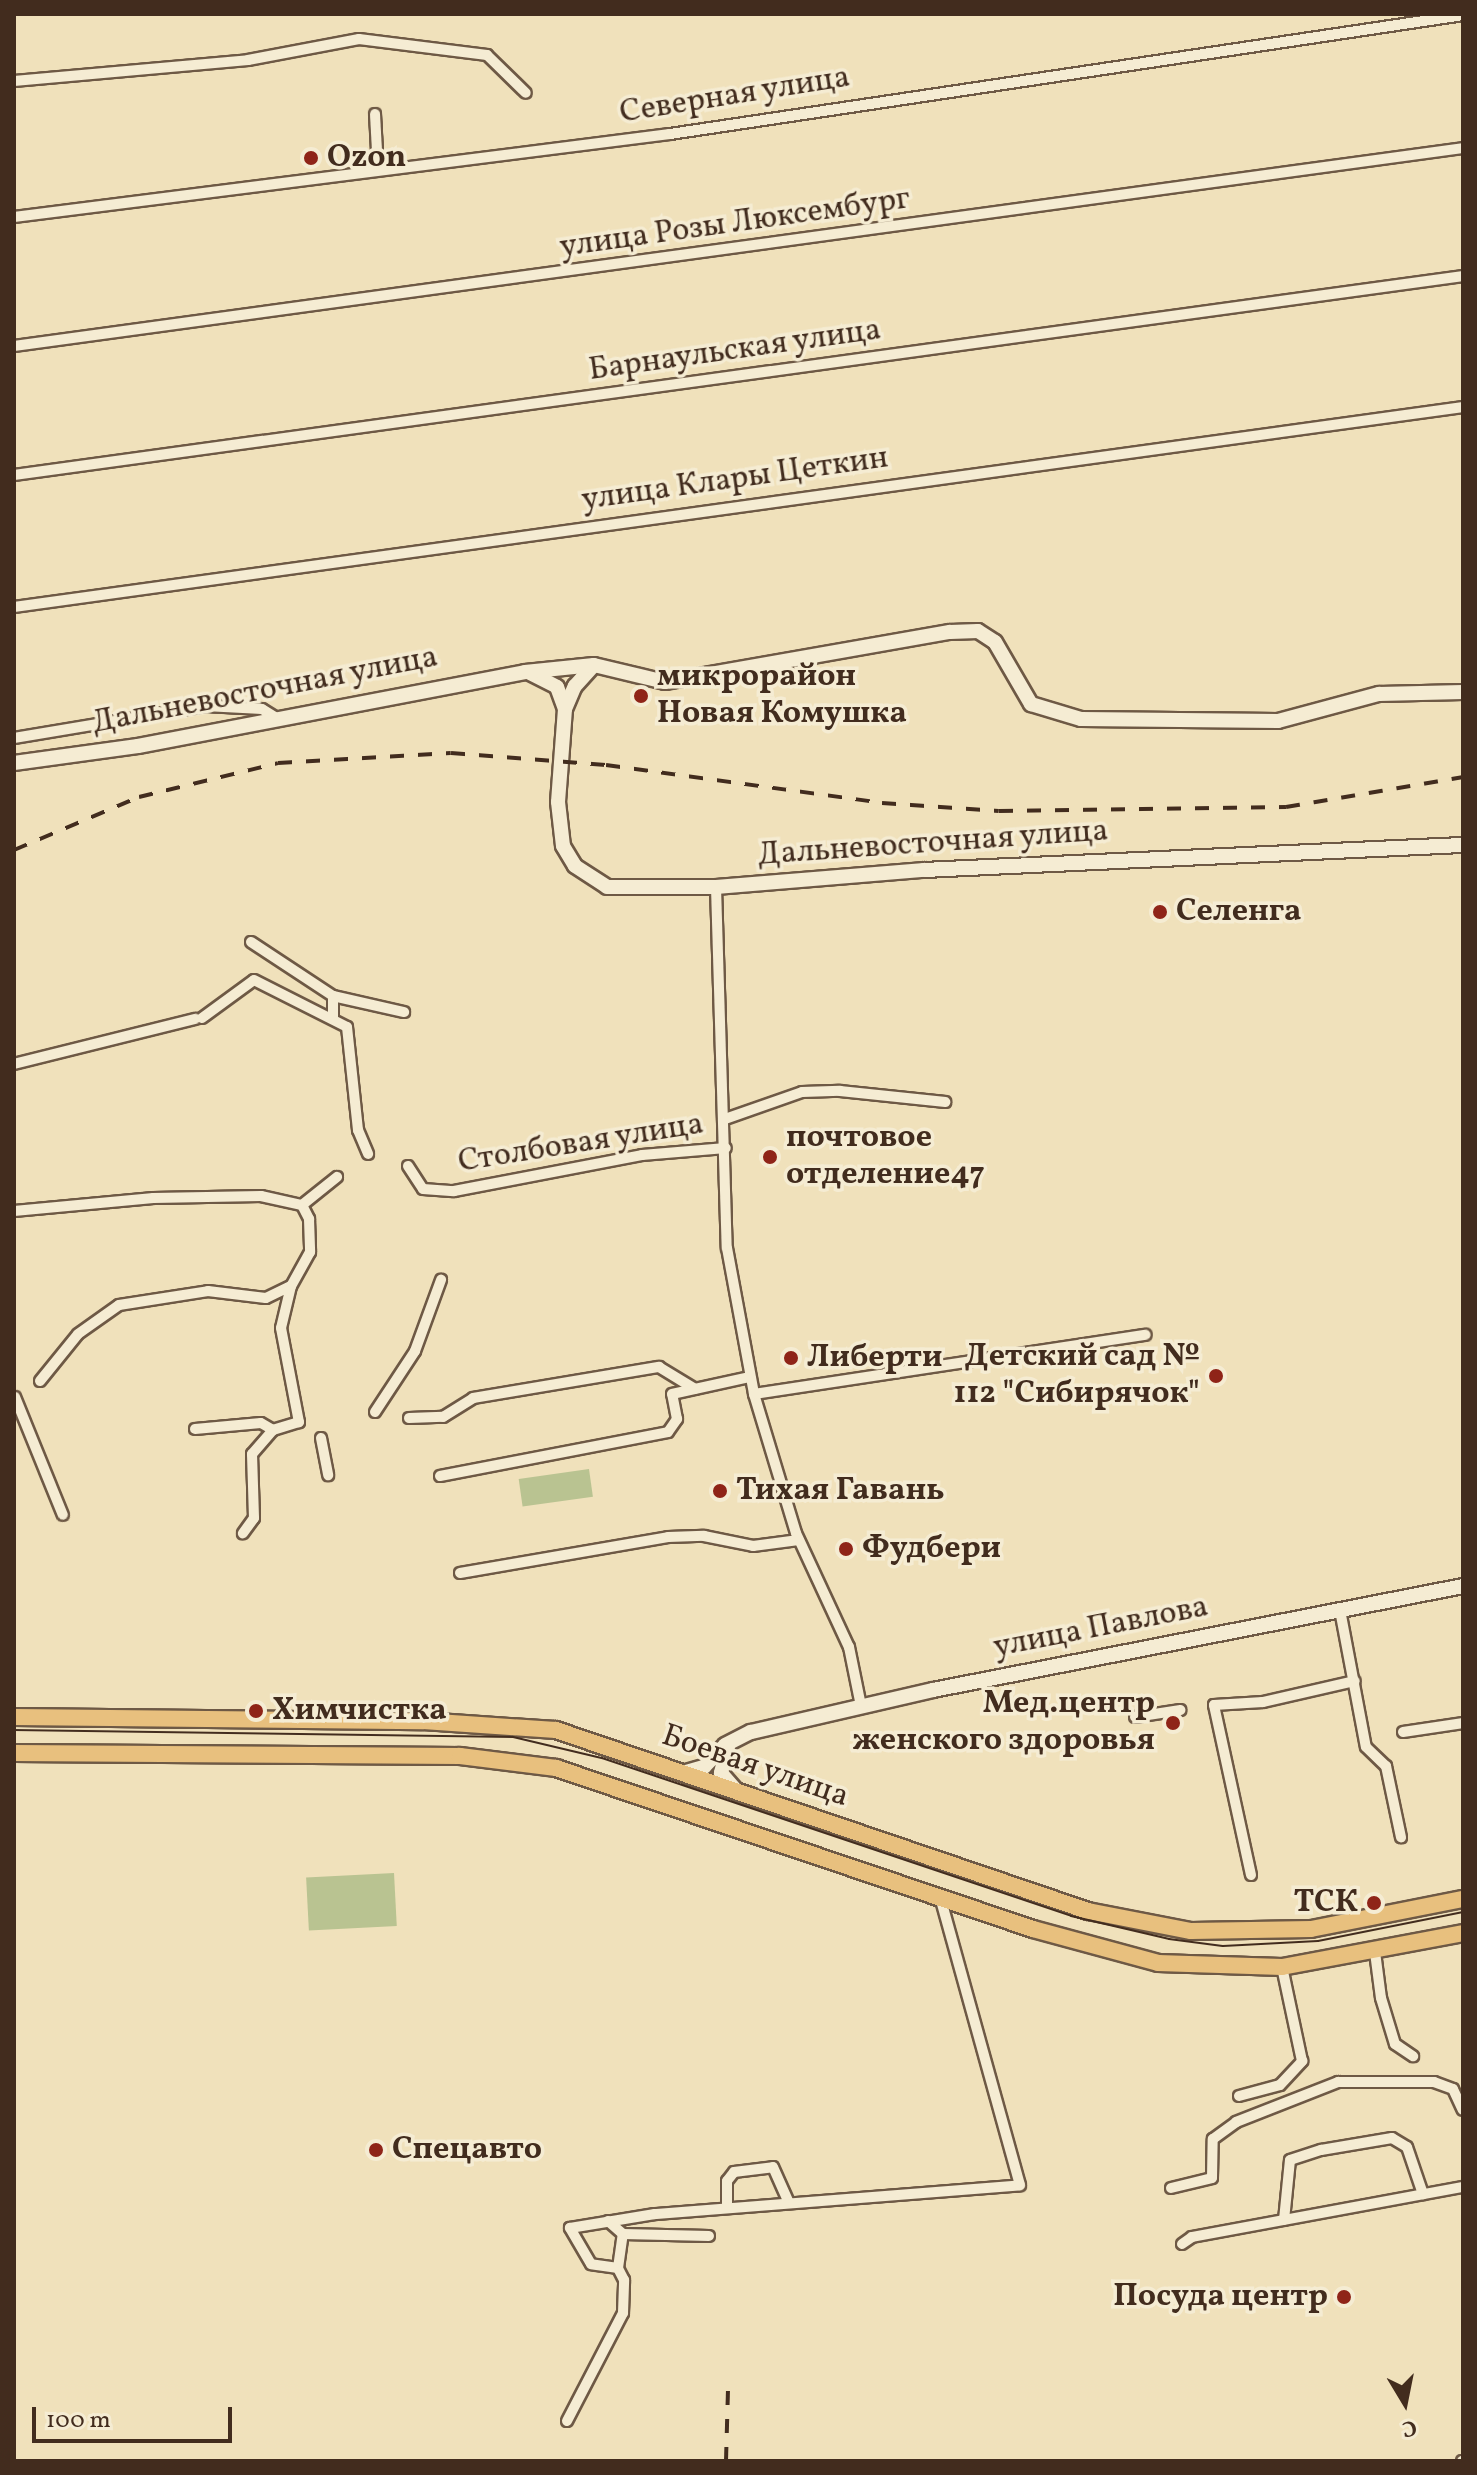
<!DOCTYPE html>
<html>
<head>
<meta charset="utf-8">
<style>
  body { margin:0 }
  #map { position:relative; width:1477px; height:2475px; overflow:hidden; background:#f0e1bb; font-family:Vollkorn,serif }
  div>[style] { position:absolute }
  .green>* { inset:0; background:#b9c391; transform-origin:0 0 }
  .roads { filter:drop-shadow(2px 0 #6e5945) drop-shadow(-2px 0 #6e5945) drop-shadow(0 2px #6e5945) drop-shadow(0 -2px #6e5945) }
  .street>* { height:10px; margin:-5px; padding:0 5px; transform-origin:5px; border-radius:5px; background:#f5ecd3 }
  .secondary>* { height:14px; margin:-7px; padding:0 7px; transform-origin:7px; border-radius:7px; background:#f5ecd3 }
  .primary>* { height:16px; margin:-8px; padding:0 8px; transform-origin:8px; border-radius:8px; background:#e8c07e }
  .tram>* { height:2px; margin:-1px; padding:0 1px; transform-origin:1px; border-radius:1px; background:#422c1e }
  .rail>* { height:4px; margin-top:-2px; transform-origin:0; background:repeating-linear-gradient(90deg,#422c1e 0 14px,transparent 0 28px) }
  .dots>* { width:22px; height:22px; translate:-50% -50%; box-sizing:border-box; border:4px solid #f5ecd3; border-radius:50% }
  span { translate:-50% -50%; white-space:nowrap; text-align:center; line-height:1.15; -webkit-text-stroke:7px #f5ecd3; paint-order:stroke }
  .street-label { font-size:32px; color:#422c1e }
  .poi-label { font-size:32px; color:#422c1e; font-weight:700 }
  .left { translate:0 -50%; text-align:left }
  .right { translate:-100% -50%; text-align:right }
  .frame { position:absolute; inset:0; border:16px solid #422c1e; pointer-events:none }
  .north { position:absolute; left:1365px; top:2363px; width:80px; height:80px; -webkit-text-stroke:6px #f5ecd3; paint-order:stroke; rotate:170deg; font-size:22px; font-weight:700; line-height:32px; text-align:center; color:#422c1e }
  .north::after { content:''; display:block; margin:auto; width:28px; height:36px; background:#422c1e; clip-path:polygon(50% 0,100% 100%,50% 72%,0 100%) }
  .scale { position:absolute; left:32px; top:2407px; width:200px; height:36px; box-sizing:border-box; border:4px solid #422c1e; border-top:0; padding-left:10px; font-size:24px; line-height:28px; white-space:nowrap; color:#422c1e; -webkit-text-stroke:6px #f5ecd3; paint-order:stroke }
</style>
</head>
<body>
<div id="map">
  <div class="green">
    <i style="left:589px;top:1469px;width:28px;height:71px;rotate:82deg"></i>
    <i style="left:394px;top:1873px;width:53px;height:88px;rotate:87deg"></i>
  </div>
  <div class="roads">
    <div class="street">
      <i style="left:14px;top:81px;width:235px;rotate:-5.1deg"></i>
      <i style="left:248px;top:60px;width:113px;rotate:-10.7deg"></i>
      <i style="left:359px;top:39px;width:129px;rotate:7.1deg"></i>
      <i style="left:487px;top:55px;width:54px;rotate:44.3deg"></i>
      <i style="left:375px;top:114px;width:56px;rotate:86.9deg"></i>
      <i style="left:14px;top:217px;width:661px;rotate:-7.21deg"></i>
      <i style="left:670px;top:134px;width:802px;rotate:-8.53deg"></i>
      <i style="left:14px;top:346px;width:1462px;rotate:-7.78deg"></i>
      <i style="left:14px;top:475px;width:1463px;rotate:-7.82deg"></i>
      <i style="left:14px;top:607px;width:1463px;rotate:-7.86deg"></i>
      <i style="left:14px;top:738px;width:194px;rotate:-9.5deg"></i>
      <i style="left:205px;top:706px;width:57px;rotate:3deg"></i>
      <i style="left:262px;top:709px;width:19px;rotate:32deg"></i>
      <i style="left:716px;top:887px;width:361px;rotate:88.3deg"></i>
      <i style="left:727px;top:1248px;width:148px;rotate:79.5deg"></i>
      <i style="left:754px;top:1394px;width:145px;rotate:73.2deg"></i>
      <i style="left:796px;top:1533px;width:126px;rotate:65.1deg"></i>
      <i style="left:849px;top:1647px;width:60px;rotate:78.5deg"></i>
      <i style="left:251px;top:942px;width:98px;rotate:33.4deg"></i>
      <i style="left:333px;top:996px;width:23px;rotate:90deg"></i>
      <i style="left:333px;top:996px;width:73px;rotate:12.7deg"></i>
      <i style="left:202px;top:1018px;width:64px;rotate:-36.2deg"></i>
      <i style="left:254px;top:980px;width:104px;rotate:26.8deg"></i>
      <i style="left:347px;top:1027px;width:104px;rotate:83.9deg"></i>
      <i style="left:358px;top:1130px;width:26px;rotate:67deg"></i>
      <i style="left:14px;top:1064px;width:187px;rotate:-14deg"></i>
      <i style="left:725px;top:1119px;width:82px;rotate:-19.3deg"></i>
      <i style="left:802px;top:1092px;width:38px;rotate:-2deg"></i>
      <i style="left:840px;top:1091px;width:106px;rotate:6deg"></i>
      <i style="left:408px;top:1166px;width:27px;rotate:57deg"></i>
      <i style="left:423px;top:1189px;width:31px;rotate:4deg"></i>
      <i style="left:454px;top:1191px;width:191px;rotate:-10.8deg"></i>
      <i style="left:642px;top:1155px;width:84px;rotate:-4.8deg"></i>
      <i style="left:302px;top:1205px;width:45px;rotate:-38.7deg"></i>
      <i style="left:14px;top:1211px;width:140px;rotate:-5.3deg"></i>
      <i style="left:153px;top:1198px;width:108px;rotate:-1.1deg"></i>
      <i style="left:261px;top:1196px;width:42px;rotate:12.4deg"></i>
      <i style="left:302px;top:1205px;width:16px;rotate:63deg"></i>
      <i style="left:309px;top:1219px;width:33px;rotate:88deg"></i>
      <i style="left:310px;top:1252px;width:39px;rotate:119deg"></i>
      <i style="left:291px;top:1286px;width:43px;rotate:103.4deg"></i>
      <i style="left:281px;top:1328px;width:96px;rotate:79.2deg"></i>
      <i style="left:299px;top:1422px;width:27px;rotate:163deg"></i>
      <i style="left:273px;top:1430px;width:32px;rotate:131deg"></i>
      <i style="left:252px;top:1454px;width:64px;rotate:88.2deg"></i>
      <i style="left:254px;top:1518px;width:19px;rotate:126deg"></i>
      <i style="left:40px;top:1381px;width:60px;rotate:-51deg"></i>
      <i style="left:78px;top:1334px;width:50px;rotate:-35.3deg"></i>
      <i style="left:119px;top:1305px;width:90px;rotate:-8.9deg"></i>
      <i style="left:208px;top:1291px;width:58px;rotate:6.9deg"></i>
      <i style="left:266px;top:1298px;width:28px;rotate:-26deg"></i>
      <i style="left:754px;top:1394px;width:396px;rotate:-8.6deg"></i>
      <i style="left:15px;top:1397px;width:127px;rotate:67.9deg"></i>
      <i style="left:375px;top:1412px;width:73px;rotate:-56.7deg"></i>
      <i style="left:415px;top:1351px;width:76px;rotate:-69.9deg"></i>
      <i style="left:409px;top:1418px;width:34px;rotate:-2deg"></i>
      <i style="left:443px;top:1417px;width:36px;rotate:-32deg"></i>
      <i style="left:473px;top:1398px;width:189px;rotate:-9.5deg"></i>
      <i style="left:659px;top:1367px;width:42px;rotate:31.4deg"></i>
      <i style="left:195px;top:1429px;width:66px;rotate:-5.2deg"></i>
      <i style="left:261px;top:1423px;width:14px;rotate:30deg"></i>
      <i style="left:321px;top:1438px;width:38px;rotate:79deg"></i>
      <i style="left:440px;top:1476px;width:232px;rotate:-10.9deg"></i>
      <i style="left:668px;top:1432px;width:16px;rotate:-55deg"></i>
      <i style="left:677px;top:1419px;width:25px;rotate:-101deg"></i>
      <i style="left:672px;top:1394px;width:80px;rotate:-12.3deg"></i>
      <i style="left:460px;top:1573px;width:211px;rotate:-9.8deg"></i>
      <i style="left:668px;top:1537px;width:36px;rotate:-2deg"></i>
      <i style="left:704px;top:1536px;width:50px;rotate:11.5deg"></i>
      <i style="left:753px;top:1546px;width:46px;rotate:-7.4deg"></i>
      <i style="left:1340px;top:1610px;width:139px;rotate:79.3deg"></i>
      <i style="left:1366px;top:1747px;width:28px;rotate:44deg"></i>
      <i style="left:1386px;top:1766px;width:73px;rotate:78.1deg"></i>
      <i style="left:1135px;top:1717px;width:46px;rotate:-8.8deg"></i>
      <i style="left:1403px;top:1732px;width:61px;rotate:-8.5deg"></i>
      <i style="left:1251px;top:1875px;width:174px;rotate:-102.3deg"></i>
      <i style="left:1214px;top:1705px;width:49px;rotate:-3.5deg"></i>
      <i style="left:1263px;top:1702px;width:94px;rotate:-12.9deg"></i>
      <i style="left:1375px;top:1952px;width:46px;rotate:82.6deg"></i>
      <i style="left:1381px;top:1998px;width:48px;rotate:73.1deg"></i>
      <i style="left:1395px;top:2044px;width:22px;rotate:34deg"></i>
      <i style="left:1239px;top:2096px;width:42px;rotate:-15deg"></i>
      <i style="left:1280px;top:2085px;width:33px;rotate:-47deg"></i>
      <i style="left:1302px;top:2061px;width:96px;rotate:-102deg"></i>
      <i style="left:1171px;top:2188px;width:42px;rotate:-13.7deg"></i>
      <i style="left:1212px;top:2178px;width:39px;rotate:-89deg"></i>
      <i style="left:1213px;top:2139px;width:29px;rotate:-36deg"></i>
      <i style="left:1236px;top:2122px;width:110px;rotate:-21.4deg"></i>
      <i style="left:1338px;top:2082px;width:96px"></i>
      <i style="left:1434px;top:2082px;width:20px;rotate:20deg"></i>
      <i style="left:1453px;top:2089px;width:23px;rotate:65deg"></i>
      <i style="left:727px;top:2208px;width:27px;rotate:-90deg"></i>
      <i style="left:727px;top:2181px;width:11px;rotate:-52deg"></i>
      <i style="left:734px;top:2172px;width:39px;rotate:-7deg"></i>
      <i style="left:773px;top:2167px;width:39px;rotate:66deg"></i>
      <i style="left:1284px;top:2220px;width:60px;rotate:-84.3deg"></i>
      <i style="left:1290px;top:2160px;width:33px;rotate:-18deg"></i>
      <i style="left:1321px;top:2150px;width:72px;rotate:-9.6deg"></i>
      <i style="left:1392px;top:2138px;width:17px;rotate:31deg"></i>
      <i style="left:1407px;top:2147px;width:50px;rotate:71.2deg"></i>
      <i style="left:608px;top:2221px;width:20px;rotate:41deg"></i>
      <i style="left:623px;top:2234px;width:86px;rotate:1.3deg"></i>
      <i style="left:1182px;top:2244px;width:12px;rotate:-35deg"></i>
      <i style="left:1192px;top:2237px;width:276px;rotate:-10.5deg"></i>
      <i style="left:618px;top:2268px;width:27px;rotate:-172deg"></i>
      <i style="left:591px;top:2264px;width:42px;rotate:-120.3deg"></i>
      <i style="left:570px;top:2228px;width:86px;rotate:-9.4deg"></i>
      <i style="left:655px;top:2214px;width:366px;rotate:-4.5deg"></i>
      <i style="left:1020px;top:2185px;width:299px;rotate:-105.5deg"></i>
      <i style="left:567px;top:2421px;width:122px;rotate:-62.6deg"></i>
      <i style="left:623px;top:2313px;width:33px;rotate:-88deg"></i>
      <i style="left:624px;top:2280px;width:13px;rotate:-117deg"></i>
      <i style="left:618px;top:2268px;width:34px;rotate:-82deg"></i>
      <i style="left:1462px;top:2461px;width:1px"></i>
    </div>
    <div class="secondary">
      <i style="left:530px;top:673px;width:30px;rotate:27deg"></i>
      <i style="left:557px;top:687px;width:23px;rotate:70deg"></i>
      <i style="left:565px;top:709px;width:93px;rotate:94.3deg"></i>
      <i style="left:558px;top:802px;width:44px;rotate:83.5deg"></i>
      <i style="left:563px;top:846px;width:23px;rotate:59deg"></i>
      <i style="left:575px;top:866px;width:38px;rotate:33deg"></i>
      <i style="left:607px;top:887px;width:109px"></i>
      <i style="left:716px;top:887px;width:209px;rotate:-4.7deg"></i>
      <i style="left:924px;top:870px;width:540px;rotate:-2.66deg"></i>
      <i style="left:565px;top:709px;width:25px;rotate:-67deg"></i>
      <i style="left:575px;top:686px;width:28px;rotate:-48deg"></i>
      <i style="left:14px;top:763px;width:125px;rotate:-7.8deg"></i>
      <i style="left:138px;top:746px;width:394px;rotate:-10.8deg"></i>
      <i style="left:525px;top:672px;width:69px;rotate:-5.8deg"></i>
      <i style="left:594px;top:665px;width:73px;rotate:13.5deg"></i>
      <i style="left:665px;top:682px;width:289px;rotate:-10deg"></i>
      <i style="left:950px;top:632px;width:28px;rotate:-2deg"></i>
      <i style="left:978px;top:631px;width:20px;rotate:33deg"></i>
      <i style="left:995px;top:642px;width:72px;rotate:59.9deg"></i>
      <i style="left:1031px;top:704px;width:52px;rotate:16.7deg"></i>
      <i style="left:1081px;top:719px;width:197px;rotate:0.6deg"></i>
      <i style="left:1278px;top:721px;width:105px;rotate:-15deg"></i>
      <i style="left:1379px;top:694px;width:84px;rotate:-1.4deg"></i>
      <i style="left:728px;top:1748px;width:26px;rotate:106deg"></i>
      <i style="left:721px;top:1773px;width:21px;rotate:49deg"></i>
      <i style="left:686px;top:1772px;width:19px;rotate:-16deg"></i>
      <i style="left:704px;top:1767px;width:30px;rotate:-46deg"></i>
      <i style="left:725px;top:1745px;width:29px;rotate:-27deg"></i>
      <i style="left:751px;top:1732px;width:187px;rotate:-13deg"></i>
      <i style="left:933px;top:1690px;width:540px;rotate:-11.1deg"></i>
    </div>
    <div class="primary">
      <i style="left:14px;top:1717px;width:409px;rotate:0.6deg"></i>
      <i style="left:423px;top:1721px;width:133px;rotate:3.9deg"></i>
      <i style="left:556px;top:1730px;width:562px;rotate:18.79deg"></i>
      <i style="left:1088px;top:1911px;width:105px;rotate:11deg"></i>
      <i style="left:1191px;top:1931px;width:120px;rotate:-1deg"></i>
      <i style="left:1311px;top:1929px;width:155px;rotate:-11.2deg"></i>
      <i style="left:14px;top:1753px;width:446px;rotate:0.4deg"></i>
      <i style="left:460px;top:1756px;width:97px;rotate:7.1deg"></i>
      <i style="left:556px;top:1768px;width:503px;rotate:18.65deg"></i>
      <i style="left:1033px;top:1929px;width:130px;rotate:15.2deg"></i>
      <i style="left:1158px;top:1963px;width:124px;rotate:1.8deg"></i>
      <i style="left:1282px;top:1967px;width:184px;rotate:-10.6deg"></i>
    </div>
  </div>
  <div class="tram">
    <i style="left:14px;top:1730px;width:499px;rotate:0.8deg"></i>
    <i style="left:513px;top:1737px;width:91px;rotate:13.3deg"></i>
    <i style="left:602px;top:1758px;width:495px;rotate:18.6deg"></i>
    <i style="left:1071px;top:1916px;width:101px;rotate:13.2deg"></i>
    <i style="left:1169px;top:1939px;width:54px;rotate:7.4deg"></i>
    <i style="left:1223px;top:1946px;width:95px;rotate:-3deg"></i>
    <i style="left:1318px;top:1941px;width:148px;rotate:-11.3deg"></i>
  </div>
  <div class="rail">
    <i style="left:14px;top:850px;width:136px;rotate:-23deg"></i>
    <i style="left:139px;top:797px;width:143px;rotate:-13.7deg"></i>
    <i style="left:278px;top:763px;width:173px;rotate:-3.3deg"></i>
    <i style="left:451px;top:753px;width:155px;rotate:4.4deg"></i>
    <i style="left:606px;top:765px;width:279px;rotate:7.8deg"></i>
    <i style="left:882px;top:803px;width:117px;rotate:3.9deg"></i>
    <i style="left:999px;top:811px;width:287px;rotate:-0.8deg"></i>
    <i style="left:1286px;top:807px;width:180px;rotate:-9.6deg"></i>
    <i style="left:726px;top:2461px;width:72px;rotate:-88.4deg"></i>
  </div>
  <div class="dots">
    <i style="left:311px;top:158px;background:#8f2418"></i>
    <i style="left:641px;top:696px;background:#8f2418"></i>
    <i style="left:1160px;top:912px;background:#8f2418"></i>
    <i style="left:770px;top:1157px;background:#8f2418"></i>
    <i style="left:791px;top:1358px;background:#8f2418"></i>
    <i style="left:1216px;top:1376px;background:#8f2418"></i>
    <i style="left:720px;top:1491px;background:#8f2418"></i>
    <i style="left:846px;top:1549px;background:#8f2418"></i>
    <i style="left:256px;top:1711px;background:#8f2418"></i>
    <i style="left:1173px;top:1723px;background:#8f2418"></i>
    <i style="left:1374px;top:1903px;background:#8f2418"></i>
    <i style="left:376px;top:2150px;background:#8f2418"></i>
    <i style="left:1344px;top:2297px;background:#8f2418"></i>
  </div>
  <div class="street-label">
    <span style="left:735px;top:96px;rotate:-9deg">Северная улица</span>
    <span style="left:735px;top:224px;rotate:-8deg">улица Розы Люксембург</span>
    <span style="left:735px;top:351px;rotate:-8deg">Барнаульская улица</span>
    <span style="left:735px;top:480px;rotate:-8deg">улица Клары Цеткин</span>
    <span style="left:265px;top:691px;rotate:-11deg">Дальневосточная улица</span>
    <span style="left:933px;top:844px;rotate:-4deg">Дальневосточная улица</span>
    <span style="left:581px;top:1144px;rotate:-9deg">Столбовая улица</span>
    <span style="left:1101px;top:1628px;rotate:-11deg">улица Павлова</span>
    <span style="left:755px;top:1767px;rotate:19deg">Боевая улица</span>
  </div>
  <div class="poi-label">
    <span class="left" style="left:327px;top:158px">Ozon</span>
    <span class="left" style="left:657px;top:696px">микрорайон<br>Новая Комушка</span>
    <span class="left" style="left:1176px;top:912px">Селенга</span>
    <span class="left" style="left:786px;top:1157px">почтовое<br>отделение47</span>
    <span class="left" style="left:807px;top:1358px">Либерти</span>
    <span class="right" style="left:1200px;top:1376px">Детский сад №<br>112 "Сибирячок"</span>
    <span class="left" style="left:736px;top:1491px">Тихая Гавань</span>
    <span class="left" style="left:862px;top:1549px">Фудбери</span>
    <span class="right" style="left:1155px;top:1723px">Мед.центр<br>женского здоровья</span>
    <span class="left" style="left:272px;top:1711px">Химчистка</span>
    <span class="right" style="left:1358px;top:1903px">ТСК</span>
    <span class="left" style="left:392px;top:2150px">Спецавто</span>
    <span class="right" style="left:1328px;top:2297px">Посуда центр</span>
  </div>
  <div class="frame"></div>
  <div class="north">С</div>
  <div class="scale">100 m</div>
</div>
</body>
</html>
